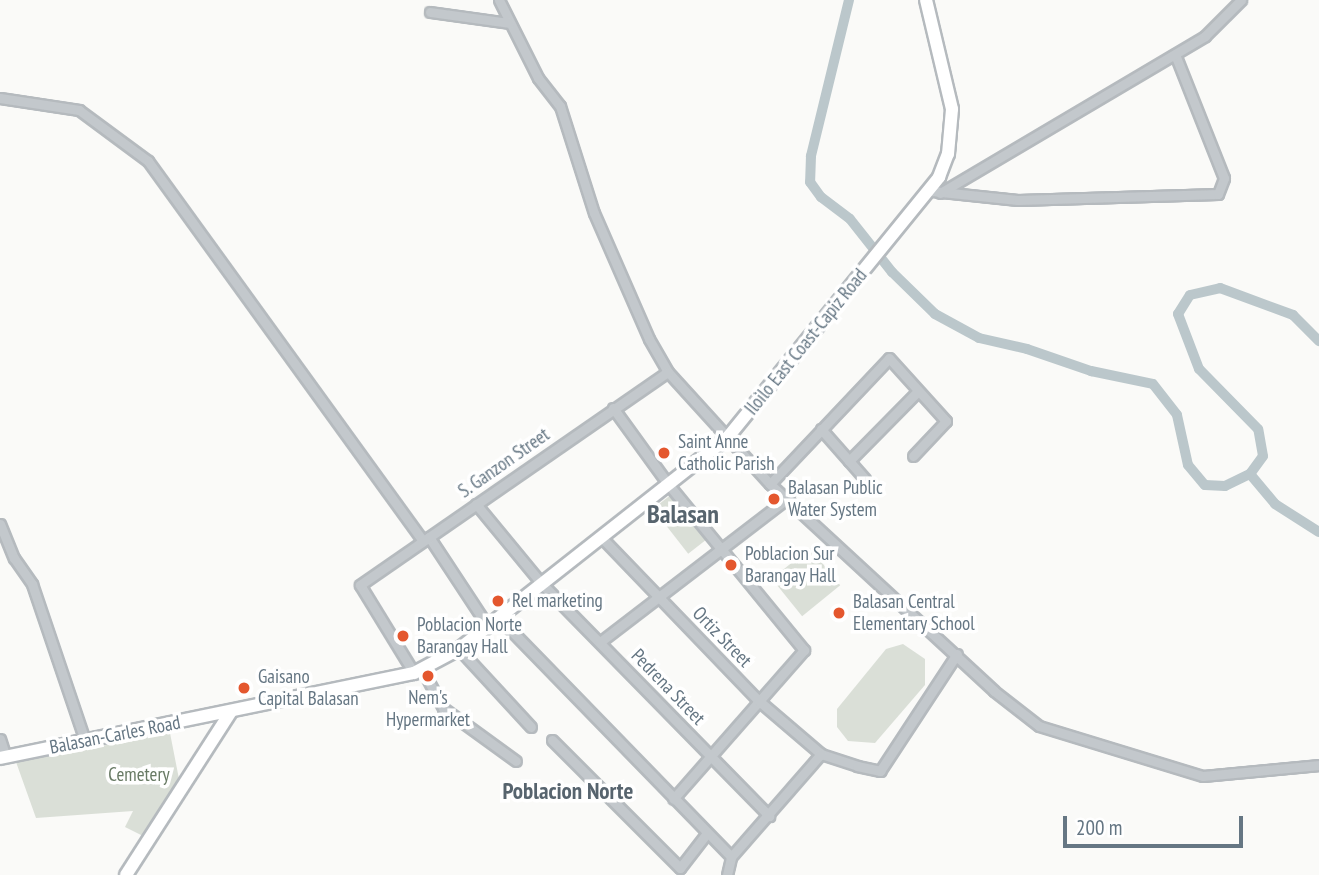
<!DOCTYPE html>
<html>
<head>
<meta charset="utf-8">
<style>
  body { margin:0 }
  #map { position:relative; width:1319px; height:875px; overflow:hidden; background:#fafaf8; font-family:"PT Sans Narrow",sans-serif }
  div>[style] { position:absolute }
  .green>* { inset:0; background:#dadfd7; transform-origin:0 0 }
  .river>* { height:10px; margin:-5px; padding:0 5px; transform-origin:5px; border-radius:5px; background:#bbc7cb }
  .roads { filter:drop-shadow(2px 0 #b5babe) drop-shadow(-2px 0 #b5babe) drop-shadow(0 2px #b5babe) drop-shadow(0 -2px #b5babe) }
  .minor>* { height:9px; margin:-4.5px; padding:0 4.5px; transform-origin:4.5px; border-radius:4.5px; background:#c3c8cc }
  .major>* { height:12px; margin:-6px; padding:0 6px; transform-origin:6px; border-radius:6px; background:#fff }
  .dots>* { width:19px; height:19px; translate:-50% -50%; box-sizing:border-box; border:4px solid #fff; border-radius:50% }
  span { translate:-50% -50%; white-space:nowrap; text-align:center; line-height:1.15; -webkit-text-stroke:7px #fff; paint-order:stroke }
  .street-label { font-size:19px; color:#657683 }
  .poi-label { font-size:19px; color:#657683 }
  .left { translate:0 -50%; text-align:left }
  .park-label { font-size:19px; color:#687a64 }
  .quarter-label { font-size:23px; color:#57646e; font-weight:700 }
  .district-label { font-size:26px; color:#57646e; font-weight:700 }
  .scale { position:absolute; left:1063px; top:816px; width:180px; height:32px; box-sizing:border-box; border:4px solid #657683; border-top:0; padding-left:9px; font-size:21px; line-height:24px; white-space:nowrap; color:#657683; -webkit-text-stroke:5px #fff; paint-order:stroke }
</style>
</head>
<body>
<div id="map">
  <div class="green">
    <i style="left:672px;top:494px;width:57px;height:24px;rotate:52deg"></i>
    <i style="left:810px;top:548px;width:48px;height:49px;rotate:51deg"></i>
    <i style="clip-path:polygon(903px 644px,925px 659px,925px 685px,875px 743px,848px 741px,837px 727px,837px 709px,886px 649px)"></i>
    <i style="clip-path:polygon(170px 733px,179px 779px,143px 836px,125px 827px,133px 811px,36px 818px,16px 762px)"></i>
  </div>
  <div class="river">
    <i style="left:849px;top:0;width:161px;rotate:103.7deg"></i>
    <i style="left:811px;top:156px;width:26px;rotate:92deg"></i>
    <i style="left:810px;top:182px;width:19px;rotate:54deg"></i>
    <i style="left:821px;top:197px;width:36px;rotate:37deg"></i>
    <i style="left:850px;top:219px;width:68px;rotate:51.6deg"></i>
    <i style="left:892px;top:272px;width:60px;rotate:44.3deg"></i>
    <i style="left:935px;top:314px;width:50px;rotate:28.6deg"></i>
    <i style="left:979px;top:338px;width:49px;rotate:12.9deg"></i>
    <i style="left:1027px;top:349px;width:68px;rotate:19deg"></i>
    <i style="left:1091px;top:371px;width:63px;rotate:11.8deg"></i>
    <i style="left:1153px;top:384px;width:39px;rotate:52deg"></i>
    <i style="left:1177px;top:415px;width:51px;rotate:77.6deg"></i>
    <i style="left:1188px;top:465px;width:26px;rotate:50deg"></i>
    <i style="left:1205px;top:485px;width:20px;rotate:3deg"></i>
    <i style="left:1225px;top:486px;width:28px;rotate:-26deg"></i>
    <i style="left:1250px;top:474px;width:22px;rotate:-54deg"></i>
    <i style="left:1263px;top:456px;width:27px;rotate:-100deg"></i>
    <i style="left:1258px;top:429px;width:84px;rotate:-134.5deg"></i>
    <i style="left:1199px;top:369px;width:59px;rotate:-110.9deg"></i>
    <i style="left:1178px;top:314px;width:22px;rotate:-58deg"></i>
    <i style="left:1190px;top:295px;width:31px;rotate:-13deg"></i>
    <i style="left:1220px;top:288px;width:78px;rotate:20.3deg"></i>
    <i style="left:1293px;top:315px;width:37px;rotate:45deg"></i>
    <i style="left:1250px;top:474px;width:39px;rotate:50deg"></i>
    <i style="left:1275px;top:504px;width:52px;rotate:32.5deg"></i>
  </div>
  <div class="roads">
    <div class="minor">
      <i style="left:499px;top:0;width:87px;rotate:63.4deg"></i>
      <i style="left:538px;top:78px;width:36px;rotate:52deg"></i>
      <i style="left:560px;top:106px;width:112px;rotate:72.4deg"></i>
      <i style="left:594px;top:213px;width:137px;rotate:66.4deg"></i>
      <i style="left:649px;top:339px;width:38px;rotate:60deg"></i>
      <i style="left:668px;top:372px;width:151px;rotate:47.7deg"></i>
      <i style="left:770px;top:484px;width:305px;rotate:42.7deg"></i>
      <i style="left:994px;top:691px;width:57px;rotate:37.9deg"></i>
      <i style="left:1039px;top:726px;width:171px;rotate:17deg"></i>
      <i style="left:1203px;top:776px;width:117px;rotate:-5.4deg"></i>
      <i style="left:430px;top:12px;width:80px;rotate:7.9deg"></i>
      <i style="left:0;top:98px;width:80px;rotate:8.6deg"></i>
      <i style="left:79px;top:110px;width:86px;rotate:36.5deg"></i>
      <i style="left:148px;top:161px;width:469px;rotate:54.1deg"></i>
      <i style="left:932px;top:191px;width:86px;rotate:6deg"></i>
      <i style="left:1018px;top:200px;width:200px;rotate:-1.7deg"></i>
      <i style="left:1218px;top:194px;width:17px;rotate:-69deg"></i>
      <i style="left:1224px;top:178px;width:133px;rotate:-111.6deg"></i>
      <i style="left:940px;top:193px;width:308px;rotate:-30.6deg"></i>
      <i style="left:1205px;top:36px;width:51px;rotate:-45deg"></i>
      <i style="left:613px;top:408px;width:94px;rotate:54.1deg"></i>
      <i style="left:668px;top:484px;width:215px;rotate:50.7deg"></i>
      <i style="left:804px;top:650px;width:198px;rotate:131.3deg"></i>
      <i style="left:821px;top:429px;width:67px;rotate:48.7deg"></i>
      <i style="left:849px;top:461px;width:98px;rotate:-45.4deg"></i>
      <i style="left:770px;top:484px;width:173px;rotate:-46.6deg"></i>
      <i style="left:889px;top:358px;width:85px;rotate:47.9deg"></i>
      <i style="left:946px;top:421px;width:48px;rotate:133.3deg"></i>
      <i style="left:476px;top:504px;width:104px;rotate:50.5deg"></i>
      <i style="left:542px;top:584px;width:325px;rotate:45.6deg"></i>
      <i style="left:0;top:524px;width:37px;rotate:68deg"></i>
      <i style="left:14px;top:558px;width:32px;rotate:55deg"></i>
      <i style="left:32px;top:584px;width:166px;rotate:71.3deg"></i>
      <i style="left:429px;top:537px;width:105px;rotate:56.6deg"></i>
      <i style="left:602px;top:538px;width:226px;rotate:46.1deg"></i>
      <i style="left:759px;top:701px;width:82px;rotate:40.5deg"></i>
      <i style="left:821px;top:754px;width:38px;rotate:18deg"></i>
      <i style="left:857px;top:766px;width:24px;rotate:12deg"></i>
      <i style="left:880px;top:771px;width:140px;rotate:-56.7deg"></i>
      <i style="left:498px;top:617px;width:334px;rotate:45.8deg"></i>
      <i style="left:600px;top:642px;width:238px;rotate:-37.5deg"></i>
      <i style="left:459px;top:649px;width:106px;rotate:47.3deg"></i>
      <i style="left:422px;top:669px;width:44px;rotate:61.7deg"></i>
      <i style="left:443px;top:708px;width:90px;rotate:36deg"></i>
      <i style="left:414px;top:673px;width:103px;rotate:-121.5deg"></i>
      <i style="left:360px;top:585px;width:374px;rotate:-34.7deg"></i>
      <i style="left:0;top:739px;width:19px;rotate:72deg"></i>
      <i style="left:552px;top:740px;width:181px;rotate:45deg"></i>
      <i style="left:680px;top:868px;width:44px;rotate:-52.4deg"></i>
      <i style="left:727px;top:875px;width:18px;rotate:-77deg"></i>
      <i style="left:731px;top:857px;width:137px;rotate:-48.9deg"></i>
    </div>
    <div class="major">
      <i style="left:0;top:758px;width:423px;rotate:-11.6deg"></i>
      <i style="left:414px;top:673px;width:51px;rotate:-28.1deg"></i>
      <i style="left:459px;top:649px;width:342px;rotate:-38.2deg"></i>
      <i style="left:728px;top:437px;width:335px;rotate:-50.9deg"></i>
      <i style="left:939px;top:177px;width:25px;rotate:-69deg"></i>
      <i style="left:948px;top:154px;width:45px;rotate:-84.9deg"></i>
      <i style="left:952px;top:109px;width:112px;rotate:-103.4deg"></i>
      <i style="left:126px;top:875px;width:193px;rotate:-57.3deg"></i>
    </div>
  </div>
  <div class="dots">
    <i style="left:664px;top:453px;background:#e4572e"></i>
    <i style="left:774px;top:499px;background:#e4572e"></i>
    <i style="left:731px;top:565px;background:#e4572e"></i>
    <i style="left:498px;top:601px;background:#e4572e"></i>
    <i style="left:839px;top:613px;background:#e4572e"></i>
    <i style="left:403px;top:636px;background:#e4572e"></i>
    <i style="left:428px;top:676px;background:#e4572e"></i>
    <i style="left:244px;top:688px;background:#e4572e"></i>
  </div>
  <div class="street-label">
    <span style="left:806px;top:342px;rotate:-51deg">Iloilo East Coast-Capiz Road</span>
    <span style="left:504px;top:463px;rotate:-35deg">S. Ganzon Street</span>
    <span style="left:722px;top:637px;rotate:46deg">Ortiz Street</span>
    <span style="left:668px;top:687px;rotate:46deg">Pedrena Street</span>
    <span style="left:115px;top:735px;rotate:-11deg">Balasan-Carles Road</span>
  </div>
  <div class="poi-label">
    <span class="left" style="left:678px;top:453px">Saint Anne<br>Catholic Parish</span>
    <span class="left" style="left:788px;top:499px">Balasan Public<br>Water System</span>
    <span class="left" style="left:745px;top:565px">Poblacion Sur<br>Barangay Hall</span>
    <span class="left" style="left:512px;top:601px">Rel marketing</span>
    <span class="left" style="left:853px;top:613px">Balasan Central<br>Elementary School</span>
    <span class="left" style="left:417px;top:636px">Poblacion Norte<br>Barangay Hall</span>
    <span class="left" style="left:258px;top:688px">Gaisano<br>Capital Balasan</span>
    <span style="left:428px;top:709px">Nem's<br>Hypermarket</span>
  </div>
  <div class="park-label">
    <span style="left:139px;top:775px">Cemetery</span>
  </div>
  <div class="quarter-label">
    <span style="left:568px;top:791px">Poblacion Norte</span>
  </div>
  <div class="district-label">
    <span style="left:683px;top:514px">Balasan</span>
  </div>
  <div class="scale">200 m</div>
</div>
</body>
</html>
